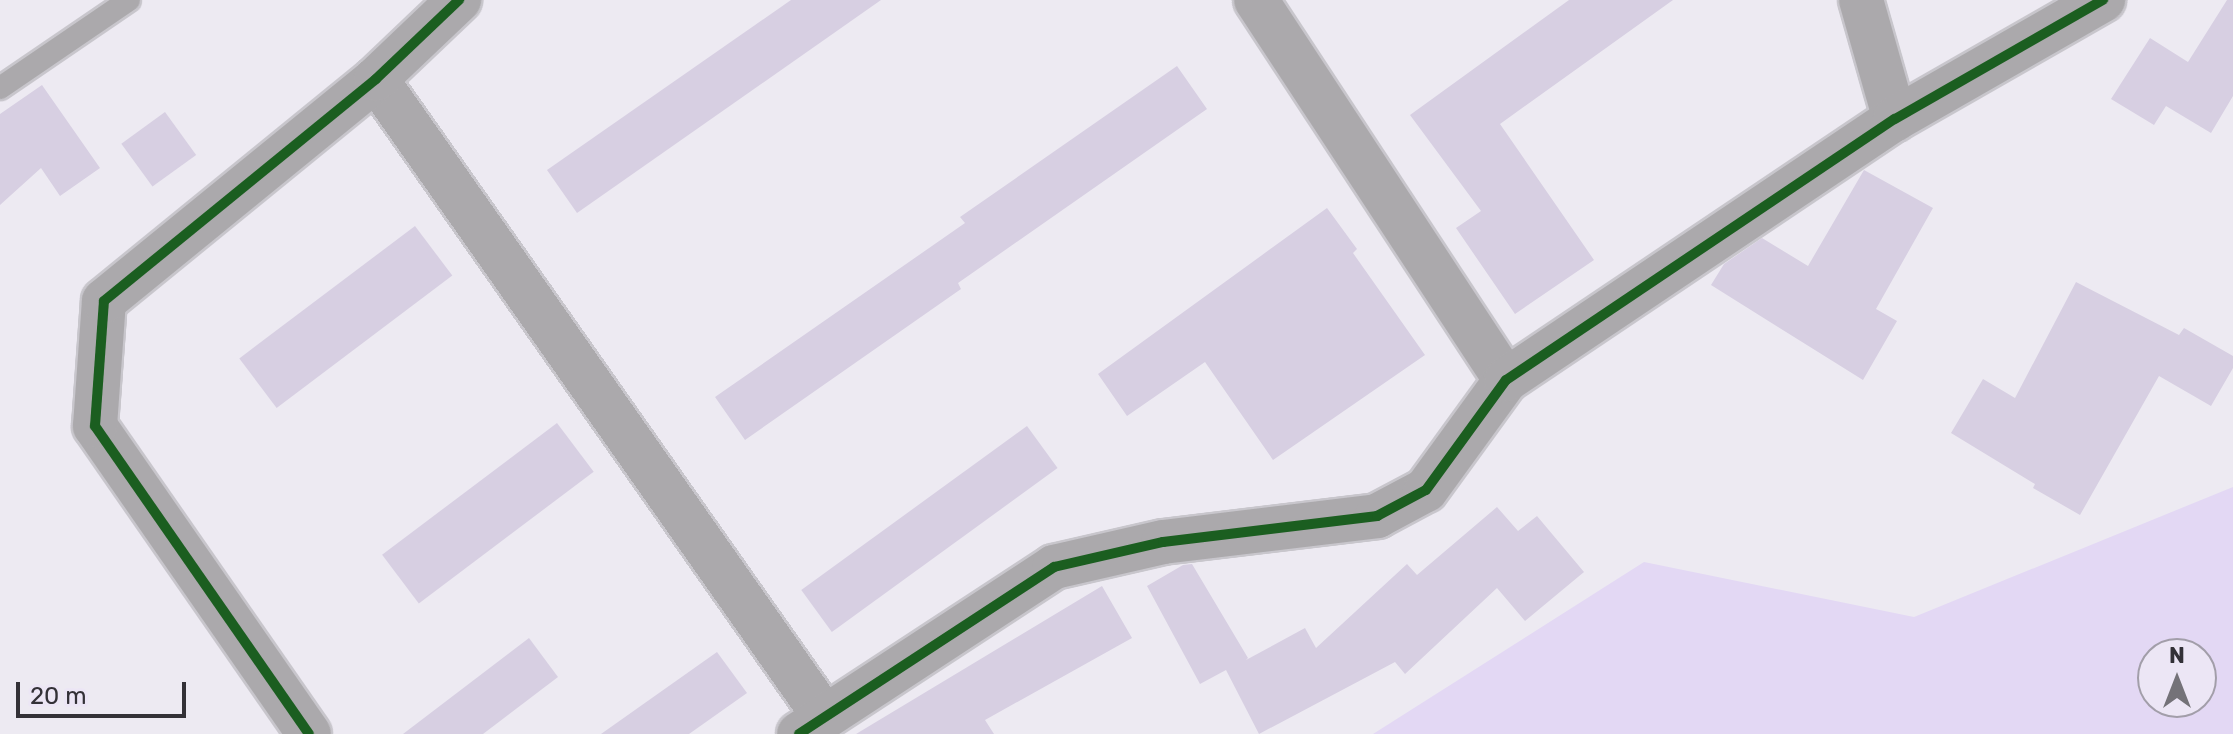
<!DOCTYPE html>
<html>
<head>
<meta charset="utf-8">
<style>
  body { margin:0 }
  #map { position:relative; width:2233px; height:734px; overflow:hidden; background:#edeaf2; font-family:Rubik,sans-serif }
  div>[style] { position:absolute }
  .green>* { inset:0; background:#e3d8f4 }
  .building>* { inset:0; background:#d7cfe2; transform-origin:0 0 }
  .roads { filter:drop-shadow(2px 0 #c8c6cc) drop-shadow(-2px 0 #c8c6cc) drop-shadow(0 2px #c8c6cc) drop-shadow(0 -2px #c8c6cc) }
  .lane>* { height:22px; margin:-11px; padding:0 11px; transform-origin:11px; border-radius:11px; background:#aba9ac }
  .street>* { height:44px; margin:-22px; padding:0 22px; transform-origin:22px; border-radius:22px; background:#aba9ac }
  .cycleway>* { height:10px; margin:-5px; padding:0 5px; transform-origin:5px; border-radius:5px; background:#1b5e20 }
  span { translate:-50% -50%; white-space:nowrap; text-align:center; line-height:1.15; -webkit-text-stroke:6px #ece6f5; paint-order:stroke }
  .north { position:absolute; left:2137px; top:638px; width:80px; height:80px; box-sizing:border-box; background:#ece6f5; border:2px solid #a29ea9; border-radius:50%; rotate:0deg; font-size:22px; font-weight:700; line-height:32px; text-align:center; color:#333137 }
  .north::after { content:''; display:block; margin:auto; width:28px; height:36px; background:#747278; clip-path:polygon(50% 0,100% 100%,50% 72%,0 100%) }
  .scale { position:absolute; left:16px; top:682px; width:170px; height:36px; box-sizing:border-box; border:4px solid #333137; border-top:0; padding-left:10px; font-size:24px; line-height:28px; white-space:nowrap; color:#333137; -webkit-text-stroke:6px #ece6f5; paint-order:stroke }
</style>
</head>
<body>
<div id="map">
  <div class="green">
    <i style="clip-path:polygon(evenodd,2233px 487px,2233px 734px,1373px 734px,1644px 562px,1914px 617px,2233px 487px,2201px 654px,2201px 702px,2153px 702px,2153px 654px,2201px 654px)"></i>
  </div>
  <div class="building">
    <i style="clip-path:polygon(791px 0,881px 0,577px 213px,547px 170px)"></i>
    <i style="clip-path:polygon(1569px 0,1673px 0,1500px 124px,1594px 260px,1515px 314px,1456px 228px,1481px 211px,1410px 115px)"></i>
    <i style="clip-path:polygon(2227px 0,2233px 0,2233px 96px,2211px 133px,2166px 106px,2154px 125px,2111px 99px,2150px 38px,2188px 62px)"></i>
    <i style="clip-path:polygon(1177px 66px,1207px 109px,958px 283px,961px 289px,745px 440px,715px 397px,965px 223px,960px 217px)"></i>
    <i style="clip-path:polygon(42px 85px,100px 168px,60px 196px,41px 168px,0 205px,0 114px)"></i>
    <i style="left:165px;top:112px;width:53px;height:54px;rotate:54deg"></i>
    <i style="clip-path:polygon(1864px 170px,1933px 208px,1876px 309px,1897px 321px,1863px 380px,1711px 285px,1724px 264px,1762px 238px,1808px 266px)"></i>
    <i style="clip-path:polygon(1327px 208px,1357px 249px,1353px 253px,1425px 355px,1273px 460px,1205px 362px,1127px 416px,1098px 374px)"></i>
    <i style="left:415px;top:226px;width:62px;height:220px;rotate:53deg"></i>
    <i style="clip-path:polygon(2076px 282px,2179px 335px,2184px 328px,2233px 356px,2233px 368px,2211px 406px,2159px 376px,2080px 515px,2033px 488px,2035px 484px,1951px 433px,1983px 379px,2015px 398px)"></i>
    <i style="left:557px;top:423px;width:61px;height:219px;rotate:53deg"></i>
    <i style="left:1027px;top:426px;width:52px;height:279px;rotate:54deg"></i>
    <i style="clip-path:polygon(1497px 507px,1518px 531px,1537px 516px,1584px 572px,1525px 621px,1497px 588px,1405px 674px,1395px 662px,1259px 734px,1226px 670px,1200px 684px,1147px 586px,1183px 565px,1192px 564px,1248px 658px,1246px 660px,1305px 628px,1316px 648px,1407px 564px,1417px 575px)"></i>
    <i style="clip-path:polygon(1102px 586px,1132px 638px,985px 720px,994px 734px,856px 734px)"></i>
    <i style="clip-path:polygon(529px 638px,558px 677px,483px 734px,403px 734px)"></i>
    <i style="clip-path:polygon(717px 652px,747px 693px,689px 734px,601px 734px)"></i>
  </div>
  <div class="roads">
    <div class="lane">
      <i style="left:0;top:88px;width:156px;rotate:-34.3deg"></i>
    </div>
    <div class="street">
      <i style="left:1256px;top:0;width:455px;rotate:56.7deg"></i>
      <i style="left:1861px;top:0;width:124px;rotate:74.1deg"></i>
      <i style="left:376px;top:79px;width:779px;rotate:54.88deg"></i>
      <i style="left:309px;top:734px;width:375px;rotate:-124.8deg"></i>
      <i style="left:95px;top:426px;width:125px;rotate:-85.9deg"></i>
      <i style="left:104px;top:301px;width:351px;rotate:-39.2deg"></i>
      <i style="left:376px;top:79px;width:115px;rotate:-43.6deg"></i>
      <i style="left:799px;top:734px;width:305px;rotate:-33.2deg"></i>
      <i style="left:1054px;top:567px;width:112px;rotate:-12.9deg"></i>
      <i style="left:1163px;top:542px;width:216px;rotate:-6.9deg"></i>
      <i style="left:1377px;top:516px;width:55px;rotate:-28deg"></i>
      <i style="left:1426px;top:490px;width:136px;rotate:-54deg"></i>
      <i style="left:1506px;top:380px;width:468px;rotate:-33.9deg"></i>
      <i style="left:1895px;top:119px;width:240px;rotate:-29.8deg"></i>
    </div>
  </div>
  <div class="cycleway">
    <i style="left:309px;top:734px;width:375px;rotate:-124.8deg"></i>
    <i style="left:95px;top:426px;width:125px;rotate:-85.9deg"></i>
    <i style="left:104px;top:301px;width:351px;rotate:-39.2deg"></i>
    <i style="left:376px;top:79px;width:115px;rotate:-43.6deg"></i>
    <i style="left:799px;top:734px;width:305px;rotate:-33.2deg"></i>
    <i style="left:1054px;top:567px;width:112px;rotate:-12.9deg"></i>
    <i style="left:1163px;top:542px;width:216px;rotate:-6.9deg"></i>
    <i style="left:1377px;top:516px;width:55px;rotate:-28deg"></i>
    <i style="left:1426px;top:490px;width:136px;rotate:-54deg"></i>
    <i style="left:1506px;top:380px;width:468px;rotate:-33.9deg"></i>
    <i style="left:1895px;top:119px;width:240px;rotate:-29.8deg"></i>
  </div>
  <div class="north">N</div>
  <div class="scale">20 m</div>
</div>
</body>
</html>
